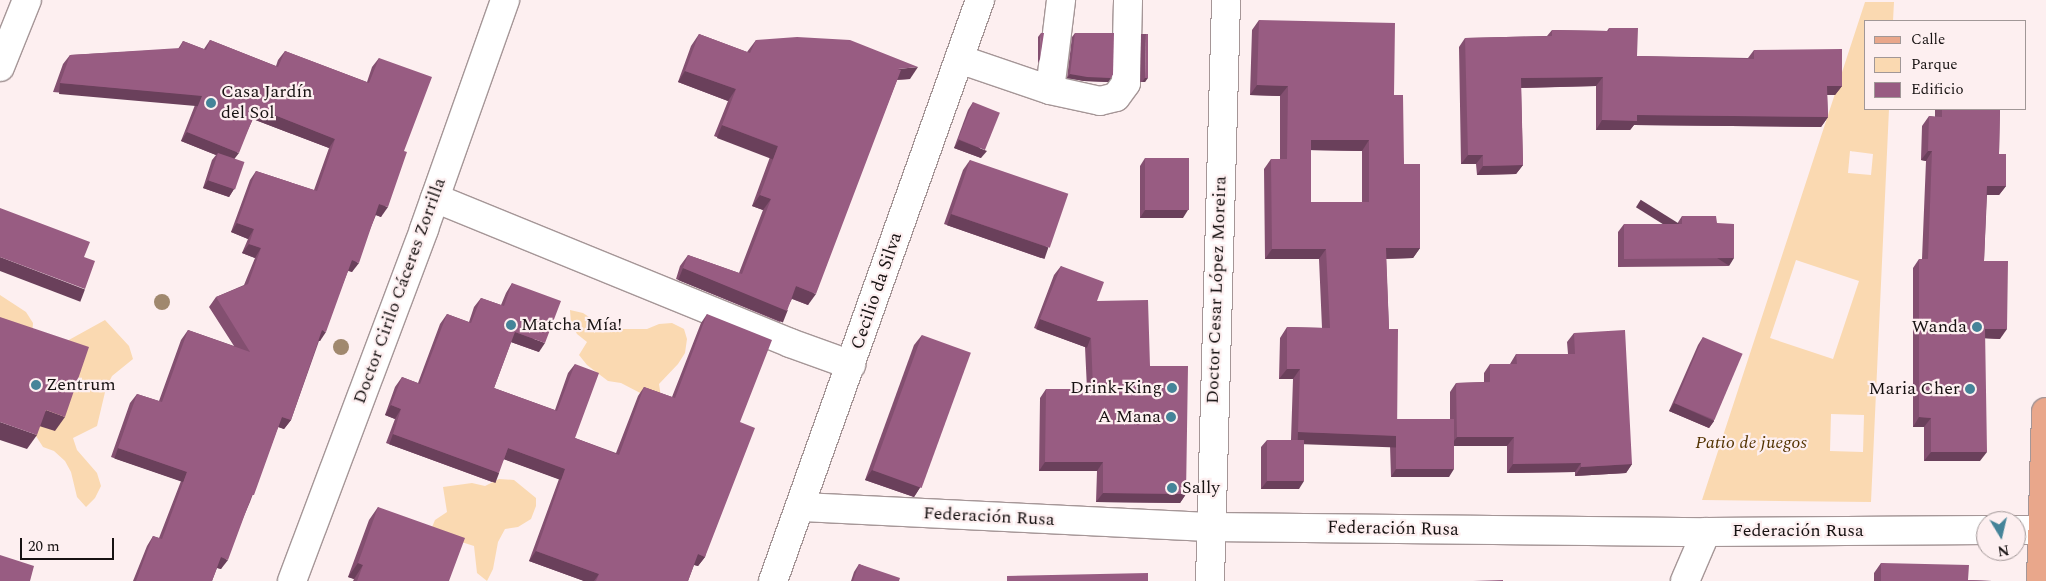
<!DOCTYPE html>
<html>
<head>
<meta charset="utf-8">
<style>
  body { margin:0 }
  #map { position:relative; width:2046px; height:581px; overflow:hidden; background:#fdeff0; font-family:Spectral,serif }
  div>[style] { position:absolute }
  .green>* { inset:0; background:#fad9b1 }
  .roads { filter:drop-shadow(1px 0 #a59697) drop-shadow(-1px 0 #a59697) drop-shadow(0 1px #a59697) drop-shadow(0 -1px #a59697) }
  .minor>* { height:28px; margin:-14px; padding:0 14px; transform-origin:14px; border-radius:14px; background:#fff }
  .major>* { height:28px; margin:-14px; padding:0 14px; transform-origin:14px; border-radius:14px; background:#e9a78b }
  .trees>* { width:16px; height:16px; margin:-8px; border-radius:50%; background:#a0886e }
  .wall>* { inset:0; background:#834f70; transform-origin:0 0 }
  .shaded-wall>* { inset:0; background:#6a405b; transform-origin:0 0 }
  .building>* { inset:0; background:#985c82; transform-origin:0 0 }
  .dots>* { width:14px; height:14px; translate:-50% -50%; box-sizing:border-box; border:2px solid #fdeff0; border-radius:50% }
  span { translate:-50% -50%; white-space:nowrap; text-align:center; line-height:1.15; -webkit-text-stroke:4.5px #fdeff0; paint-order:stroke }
  .poi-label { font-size:18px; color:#171212 }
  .left { translate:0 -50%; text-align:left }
  .right { translate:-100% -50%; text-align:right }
  .street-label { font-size:18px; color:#171212 }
  .park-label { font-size:18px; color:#533403; font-style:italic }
  .legend { position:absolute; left:1864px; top:20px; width:162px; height:90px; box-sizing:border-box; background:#fdeff0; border:1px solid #a19797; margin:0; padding:6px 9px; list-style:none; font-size:15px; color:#171212 }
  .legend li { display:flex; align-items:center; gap:10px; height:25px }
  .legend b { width:25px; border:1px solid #a19797 }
  .north { position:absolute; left:1976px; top:511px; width:50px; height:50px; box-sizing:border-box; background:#fdeff0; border:1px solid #a19797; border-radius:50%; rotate:171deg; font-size:14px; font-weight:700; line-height:20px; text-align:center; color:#171212 }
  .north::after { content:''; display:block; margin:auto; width:18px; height:22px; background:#458499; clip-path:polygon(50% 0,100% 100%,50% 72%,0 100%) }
  .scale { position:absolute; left:20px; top:538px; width:94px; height:22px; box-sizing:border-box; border:2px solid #171212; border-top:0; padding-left:6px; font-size:15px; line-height:18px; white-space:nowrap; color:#171212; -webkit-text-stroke:4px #fdeff0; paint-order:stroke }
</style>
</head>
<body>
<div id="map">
  <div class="green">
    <i style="clip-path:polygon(evenodd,1865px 2px,1894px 2px,1893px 21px,1865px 21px,1865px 109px,1889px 109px,1871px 502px,1702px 500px,1865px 2px,1850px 151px,1873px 154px,1871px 175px,1848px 173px,1850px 151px,1865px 2px,1796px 260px,1859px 281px,1833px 359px,1770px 338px,1796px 260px,1865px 2px,1831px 414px,1864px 415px,1863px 452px,1830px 451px,1831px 414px)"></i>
    <i style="clip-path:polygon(0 295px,26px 312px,33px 323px,32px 336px,0 342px)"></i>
    <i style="clip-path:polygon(570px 310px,583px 313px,607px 329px,647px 329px,659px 324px,672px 323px,684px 329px,687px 339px,685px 353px,678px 364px,659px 384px,661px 397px,646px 396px,621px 383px,608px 381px,587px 365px,579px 355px,587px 342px,577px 334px,571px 323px)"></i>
    <i style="clip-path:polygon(105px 320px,129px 346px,133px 359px,112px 376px,106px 388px,97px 426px,73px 438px,77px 450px,97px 473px,101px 486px,95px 498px,86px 507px,77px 497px,71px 472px,65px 461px,54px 451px,43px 447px,20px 411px,67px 341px)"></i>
    <i style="clip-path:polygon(499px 479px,514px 480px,536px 498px,536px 506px,531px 519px,518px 527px,505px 529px,498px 542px,493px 569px,487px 581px,477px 573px,474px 546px,430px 532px,435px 520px,447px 512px,443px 487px,472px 483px,485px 486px)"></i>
  </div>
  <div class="roads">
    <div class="minor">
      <i style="left:959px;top:59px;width:96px;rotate:18.8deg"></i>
      <i style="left:1050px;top:90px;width:51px;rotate:12.4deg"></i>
      <i style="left:1100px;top:101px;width:16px;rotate:-14deg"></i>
      <i style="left:1116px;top:97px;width:17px;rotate:-54deg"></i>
      <i style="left:1126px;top:83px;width:83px;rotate:-88.6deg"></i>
      <i style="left:0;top:67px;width:72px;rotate:-68.1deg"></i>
      <i style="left:1050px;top:90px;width:91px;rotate:-83deg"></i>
      <i style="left:435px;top:198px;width:383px;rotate:22.2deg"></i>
      <i style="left:790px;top:343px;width:65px;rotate:19.8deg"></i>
      <i style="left:801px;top:507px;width:409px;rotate:2.8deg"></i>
      <i style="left:1210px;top:527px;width:496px;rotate:0.6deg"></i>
      <i style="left:1706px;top:532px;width:280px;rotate:-0.4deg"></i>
      <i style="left:2016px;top:530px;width:30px"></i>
      <i style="left:292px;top:581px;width:376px;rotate:-69.4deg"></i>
      <i style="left:424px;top:229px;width:243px;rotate:-70.5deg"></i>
      <i style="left:773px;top:581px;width:617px;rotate:-70.39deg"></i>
      <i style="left:1210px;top:581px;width:581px;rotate:-88.42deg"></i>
      <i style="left:1685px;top:581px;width:53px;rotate:-66.8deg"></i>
    </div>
    <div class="major">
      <i style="left:2041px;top:581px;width:169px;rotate:-88.3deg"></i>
    </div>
  </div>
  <div class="trees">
    <i style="left:162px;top:302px"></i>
    <i style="left:341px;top:347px"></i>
  </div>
  <div class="wall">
    <i style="clip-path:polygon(evenodd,1259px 20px,1394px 95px,1404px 164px,1420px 248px,1413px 258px,1386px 259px,1389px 329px,1397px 419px,1450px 419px,1450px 392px,1456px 383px,1484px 382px,1484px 373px,1490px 364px,1510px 364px,1516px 354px,1568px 354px,1567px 342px,1574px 333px,1632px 464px,1626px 473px,1575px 476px,1575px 472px,1507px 473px,1507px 446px,1454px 446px,1449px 477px,1391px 477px,1390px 445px,1389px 446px,1304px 443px,1299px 489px,1261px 489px,1261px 447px,1267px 440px,1291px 440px,1293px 379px,1279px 379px,1280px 338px,1287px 327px,1322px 328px,1319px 259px,1265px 259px,1264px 169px,1271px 159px,1280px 159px,1280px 96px,1250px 95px,1252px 30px,1259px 20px,1311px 150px,1362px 151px,1362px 202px,1311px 202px,1311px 150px)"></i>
    <i style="clip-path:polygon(1609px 28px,1637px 56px,1748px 58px,1754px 50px,1842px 86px,1835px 95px,1827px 95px,1828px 117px,1821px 127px,1634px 125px,1630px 130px,1596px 130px,1596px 86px,1521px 88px,1523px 165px,1516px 174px,1477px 175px,1476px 164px,1461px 164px,1459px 47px,1465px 38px,1547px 36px,1552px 30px,1607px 31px)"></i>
    <i style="clip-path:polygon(1041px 33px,1040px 59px,1038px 63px,1038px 37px)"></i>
    <i style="clip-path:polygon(1075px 33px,1113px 74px,1108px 82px,1084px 81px,1067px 78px,1072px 37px)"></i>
    <i style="clip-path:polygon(699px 34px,747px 52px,756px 40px,910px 79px,897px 80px,808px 305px,792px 299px,780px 322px,676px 279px,680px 266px,688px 255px,739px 273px,763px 210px,752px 206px,770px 157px,714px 136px,728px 101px,678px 82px,691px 46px)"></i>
    <i style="left:1146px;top:34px;width:48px;height:5px;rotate:91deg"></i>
    <i style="clip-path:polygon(210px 40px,276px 66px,278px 60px,285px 51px,367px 82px,372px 67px,379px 58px,404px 151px,381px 217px,376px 215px,352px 272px,348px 271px,320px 341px,319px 341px,291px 420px,284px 429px,278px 427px,250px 502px,221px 569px,217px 568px,212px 581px,133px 581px,147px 546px,153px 536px,159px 538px,181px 481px,111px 457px,130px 403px,137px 394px,159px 401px,181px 340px,188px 330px,234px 346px,209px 307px,216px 297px,244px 285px,255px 258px,242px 253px,248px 239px,231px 232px,250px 180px,256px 171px,314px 190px,329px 148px,253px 119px,234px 159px,234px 189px,229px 197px,203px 188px,212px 160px,216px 155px,181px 141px,195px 105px,53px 92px,63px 64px,70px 55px,178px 49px,183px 41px,204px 49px)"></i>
    <i style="clip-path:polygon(973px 102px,981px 158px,954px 148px,968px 110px)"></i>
    <i style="clip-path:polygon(1935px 109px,2000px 109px,1999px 154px,2006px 186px,1999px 195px,1987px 195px,1984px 261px,2000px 339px,1985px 338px,1980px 461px,1924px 461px,1924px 427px,1913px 427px,1913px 268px,1919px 259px,1922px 259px,1926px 161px,1921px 160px,1922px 126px,1929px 116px,1935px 117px)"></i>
    <i style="clip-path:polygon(1145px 158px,1183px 218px,1140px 218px,1140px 166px)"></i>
    <i style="clip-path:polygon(970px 160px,1048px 248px,1041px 258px,944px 224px,963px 170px)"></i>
    <i style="clip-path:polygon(1682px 216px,1717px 223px,1729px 266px,1618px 267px,1618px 232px,1624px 224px,1677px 224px)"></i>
    <i style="clip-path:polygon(1061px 266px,1097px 301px,1150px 366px,1186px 494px,1180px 503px,1096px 502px,1097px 471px,1039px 471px,1040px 398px,1046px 389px,1087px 389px,1085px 347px,1034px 328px,1054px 275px)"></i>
    <i style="clip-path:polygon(512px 283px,539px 352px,511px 342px,494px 388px,555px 410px,568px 373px,575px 364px,575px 438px,616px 453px,638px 396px,644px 387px,672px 397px,701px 323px,707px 314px,740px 422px,705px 557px,698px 566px,694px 565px,688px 581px,584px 581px,529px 561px,559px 479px,504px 459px,492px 482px,386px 443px,395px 419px,385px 415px,395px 387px,402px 377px,418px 383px,440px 324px,447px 314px,469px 322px,474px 307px,481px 298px,501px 305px,506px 293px)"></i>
    <i style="clip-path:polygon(922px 335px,921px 486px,914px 497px,865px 480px,914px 345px)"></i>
    <i style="clip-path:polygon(1703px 337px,1714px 421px,1709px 428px,1669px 411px,1698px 345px)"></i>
    <i style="clip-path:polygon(378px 507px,449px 581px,353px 581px,354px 579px,348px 577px,369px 520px)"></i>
    <i style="clip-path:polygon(1881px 563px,1968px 580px,1992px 581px,1874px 581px,1874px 573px)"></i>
    <i style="clip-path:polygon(859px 564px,899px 581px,851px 581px,854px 572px)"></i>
  </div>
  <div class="shaded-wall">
    <i style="clip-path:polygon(918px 67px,910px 79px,891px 80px,898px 69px)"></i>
    <i style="clip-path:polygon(685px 71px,736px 89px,728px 101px,678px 82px)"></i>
    <i style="clip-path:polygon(1070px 74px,1111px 78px,1108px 82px,1084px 81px,1067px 78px)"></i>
    <i style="clip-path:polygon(1603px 77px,1596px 86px,1515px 88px,1521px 78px)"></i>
    <i style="clip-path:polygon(1145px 78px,1148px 78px,1145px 82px,1142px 82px)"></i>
    <i style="left:60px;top:83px;width:143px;height:11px;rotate:5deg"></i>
    <i style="clip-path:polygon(1257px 85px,1288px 86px,1280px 96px,1250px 95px)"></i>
    <i style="clip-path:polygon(1827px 86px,1842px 86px,1835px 95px,1821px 95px)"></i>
    <i style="clip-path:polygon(257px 108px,335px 139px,329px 148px,250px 118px)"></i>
    <i style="clip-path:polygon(1637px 115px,1828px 117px,1821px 127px,1634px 125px,1630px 130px,1596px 130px,1602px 120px)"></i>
    <i style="left:722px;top:125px;width:60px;height:14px;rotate:21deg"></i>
    <i style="clip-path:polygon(187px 132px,239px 153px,232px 162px,218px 153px,216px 155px,181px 141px)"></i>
    <i style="clip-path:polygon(959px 140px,987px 151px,981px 158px,954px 148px)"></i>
    <i style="clip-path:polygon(1311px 140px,1369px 140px,1362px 151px,1304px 150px)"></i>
    <i style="clip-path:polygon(1928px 151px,1932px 151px,1926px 161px,1921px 160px)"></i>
    <i style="clip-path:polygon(1468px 155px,1483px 155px,1476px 164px,1461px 164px)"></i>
    <i style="clip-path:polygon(1523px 165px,1516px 174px,1477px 175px,1483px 166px)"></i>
    <i style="clip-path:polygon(208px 180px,234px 189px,229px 197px,203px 188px)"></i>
    <i style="clip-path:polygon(1987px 186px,2006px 186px,1999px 195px,1981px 195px)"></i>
    <i style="clip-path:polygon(760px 195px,771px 199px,763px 210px,752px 206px)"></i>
    <i style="clip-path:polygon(379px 204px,388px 207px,381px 217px,373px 214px)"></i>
    <i style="clip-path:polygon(1145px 210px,1188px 210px,1183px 218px,1140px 218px)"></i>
    <i style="left:951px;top:214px;width:103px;height:12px;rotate:19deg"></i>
    <i style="clip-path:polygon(237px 223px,254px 229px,248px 239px,231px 232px)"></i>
    <i style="clip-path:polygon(249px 244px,261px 248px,255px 258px,242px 253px)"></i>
    <i style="clip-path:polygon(1386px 248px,1420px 248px,1413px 258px,1379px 259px)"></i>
    <i style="clip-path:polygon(1272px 249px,1326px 249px,1319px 259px,1265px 259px)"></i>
    <i style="left:0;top:257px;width:91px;height:13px;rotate:21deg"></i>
    <i style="left:1734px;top:258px;width:9px;height:110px;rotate:122deg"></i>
    <i style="clip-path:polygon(352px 260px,359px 263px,352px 272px,345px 269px)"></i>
    <i style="left:683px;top:268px;width:113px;height:13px;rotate:22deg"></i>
    <i style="clip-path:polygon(796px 286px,816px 294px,808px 305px,788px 297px)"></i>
    <i style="left:1040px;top:319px;width:54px;height:11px;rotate:20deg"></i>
    <i style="clip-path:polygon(1985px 329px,2007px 329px,2000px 339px,1978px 338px)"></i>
    <i style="clip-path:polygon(322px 330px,326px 332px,320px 341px,316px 340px)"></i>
    <i style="clip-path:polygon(515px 332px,545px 343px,539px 352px,508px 341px)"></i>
    <i style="clip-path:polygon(1287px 369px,1300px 369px,1293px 379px,1279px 379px)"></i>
    <i style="clip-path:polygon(1674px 403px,1714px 421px,1709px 428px,1669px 411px)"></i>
    <i style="clip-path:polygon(391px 405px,401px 409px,395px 419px,385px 415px)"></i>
    <i style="clip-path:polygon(46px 410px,65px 417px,55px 431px,36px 425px)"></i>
    <i style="clip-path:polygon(282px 417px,291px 420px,284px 429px,276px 426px)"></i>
    <i style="clip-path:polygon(1919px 417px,1931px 418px,1924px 427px,1913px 427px)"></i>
    <i style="clip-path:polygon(0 422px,37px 435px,27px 449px,0 440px)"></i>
    <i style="left:1298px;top:432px;width:99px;height:12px;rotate:2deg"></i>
    <i style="left:393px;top:434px;width:113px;height:11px;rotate:20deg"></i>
    <i style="clip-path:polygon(1457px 437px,1514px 437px,1507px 446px,1450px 446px)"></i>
    <i style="left:118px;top:448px;width:73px;height:11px;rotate:19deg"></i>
    <i style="left:508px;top:448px;width:61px;height:12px;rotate:20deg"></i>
    <i style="clip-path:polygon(1931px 452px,1987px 452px,1980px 461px,1924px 461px)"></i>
    <i style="clip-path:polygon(1045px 462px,1103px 462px,1097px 471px,1039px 471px)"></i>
    <i style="clip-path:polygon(1581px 463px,1575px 472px,1507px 473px,1513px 464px)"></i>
    <i style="clip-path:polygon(1632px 464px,1626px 473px,1575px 476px,1581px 467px)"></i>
    <i style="clip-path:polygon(1396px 469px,1454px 469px,1449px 477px,1391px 477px)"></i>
    <i style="clip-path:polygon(872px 470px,921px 486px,914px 497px,865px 480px)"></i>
    <i style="clip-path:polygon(1267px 481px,1304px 481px,1299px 489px,1261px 489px)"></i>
    <i style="clip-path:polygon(1103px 493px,1186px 494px,1180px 503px,1096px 502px)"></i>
    <i style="clip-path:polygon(536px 551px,599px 574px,594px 581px,584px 581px,529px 561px)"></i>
    <i style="clip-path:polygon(698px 554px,705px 557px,698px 566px,691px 564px)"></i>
    <i style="clip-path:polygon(221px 557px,228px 560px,221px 569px,214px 567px)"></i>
    <i style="clip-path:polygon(358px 563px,363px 565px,354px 579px,348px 577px)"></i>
  </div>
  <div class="building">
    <i style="clip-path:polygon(evenodd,1259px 20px,1395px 23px,1394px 95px,1403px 95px,1404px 164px,1420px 164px,1420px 248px,1386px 248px,1389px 329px,1398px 329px,1397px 436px,1298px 432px,1300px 369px,1287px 369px,1287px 327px,1330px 328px,1326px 249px,1272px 249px,1271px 159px,1287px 159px,1288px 86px,1257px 85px,1259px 20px,1311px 140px,1369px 140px,1369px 202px,1311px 202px,1311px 140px)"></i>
    <i style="clip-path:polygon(1609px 28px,1638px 28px,1637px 56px,1754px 59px,1754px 50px,1842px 49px,1842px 86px,1827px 86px,1828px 117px,1637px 115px,1637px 121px,1602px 120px,1603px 77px,1521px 78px,1523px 165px,1483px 166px,1483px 155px,1468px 155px,1465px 38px,1552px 36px,1552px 30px,1609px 31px)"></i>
    <i style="clip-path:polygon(1041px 33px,1044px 33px,1040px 59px)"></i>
    <i style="clip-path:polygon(1075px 33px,1114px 33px,1113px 74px,1111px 78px,1087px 77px,1070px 74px)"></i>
    <i style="clip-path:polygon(699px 34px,750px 53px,756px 40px,797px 37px,850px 40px,918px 67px,898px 69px,901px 70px,816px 294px,796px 286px,787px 311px,683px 268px,688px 255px,742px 274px,771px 199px,760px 195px,778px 146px,722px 125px,736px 89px,685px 71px)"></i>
    <i style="clip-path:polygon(1146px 34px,1148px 34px,1148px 78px,1145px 78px)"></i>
    <i style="clip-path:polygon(210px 40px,278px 67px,285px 51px,369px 83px,379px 58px,432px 77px,404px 151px,407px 152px,388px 207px,379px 204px,359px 263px,352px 260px,326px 332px,322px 330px,291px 420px,282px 417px,254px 495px,252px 495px,228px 560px,221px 557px,212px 581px,136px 581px,153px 536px,162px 539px,187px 472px,118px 448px,137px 394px,162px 402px,188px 330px,250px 352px,216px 297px,248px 284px,261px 248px,249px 244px,254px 229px,237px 223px,256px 171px,317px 191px,335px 139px,257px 108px,239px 153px,187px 132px,202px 96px,60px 83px,70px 55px,180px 48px,183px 41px,206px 50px)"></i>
    <i style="left:973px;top:102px;width:29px;height:40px;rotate:22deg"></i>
    <i style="clip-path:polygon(1942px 109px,2000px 109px,1999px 154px,2006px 154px,2006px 186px,1987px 186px,1984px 261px,2008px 261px,2007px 329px,1985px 329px,1987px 452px,1931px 452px,1931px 418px,1919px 417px,1919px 259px,1928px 259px,1932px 151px,1928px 151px,1929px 116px,1942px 117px)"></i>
    <i style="left:218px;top:153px;width:28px;height:29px;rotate:19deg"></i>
    <i style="left:1145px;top:158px;width:44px;height:52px"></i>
    <i style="left:970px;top:160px;width:104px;height:57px;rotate:19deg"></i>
    <i style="clip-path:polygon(0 208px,90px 242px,84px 257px,95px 261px,85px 289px,0 257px)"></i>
    <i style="clip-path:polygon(1682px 216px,1716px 216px,1717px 223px,1734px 224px,1734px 258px,1624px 259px,1624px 224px,1682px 224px)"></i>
    <i style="clip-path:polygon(1061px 266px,1104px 282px,1097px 301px,1148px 300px,1150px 366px,1188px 366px,1186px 494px,1103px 493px,1103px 462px,1045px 462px,1046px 389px,1093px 389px,1091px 338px,1040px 319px)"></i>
    <i style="clip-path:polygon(512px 283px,561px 301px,545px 343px,515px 332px,494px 388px,557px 411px,575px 364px,599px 373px,575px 438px,619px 455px,644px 387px,675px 398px,707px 314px,772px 340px,740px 422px,755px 428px,705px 557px,698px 554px,688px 581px,596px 581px,599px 574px,536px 551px,565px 469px,508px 448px,499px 473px,393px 434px,401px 409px,391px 405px,402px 377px,420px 384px,447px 314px,471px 323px,481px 298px,504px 306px)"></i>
    <i style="clip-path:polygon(0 317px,89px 347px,65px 417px,46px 410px,37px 435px,0 422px)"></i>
    <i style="clip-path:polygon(1625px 330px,1632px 464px,1581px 467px,1581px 463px,1513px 464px,1514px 437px,1457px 437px,1456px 383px,1490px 382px,1490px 364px,1517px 364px,1516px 354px,1575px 354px,1574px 333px)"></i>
    <i style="left:922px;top:335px;width:52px;height:144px;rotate:20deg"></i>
    <i style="left:1703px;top:337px;width:43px;height:72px;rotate:23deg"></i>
    <i style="clip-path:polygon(1397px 419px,1454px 419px,1454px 469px,1396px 469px,1396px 436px,1397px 436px)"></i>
    <i style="left:1267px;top:440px;width:37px;height:41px"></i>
    <i style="clip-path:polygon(378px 507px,465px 538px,449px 581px,357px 581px,363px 565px,358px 563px)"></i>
    <i style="clip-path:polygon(0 555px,34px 566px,30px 581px,0 581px)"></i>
    <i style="clip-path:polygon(1881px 563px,1969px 565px,1968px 580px,1992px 581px,1881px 581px)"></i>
    <i style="clip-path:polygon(859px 564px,900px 578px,899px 581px,853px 581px)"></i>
    <i style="clip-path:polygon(1148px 573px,1148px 581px,1007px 581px,1007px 576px)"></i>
    <i style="clip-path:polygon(1503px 580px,1503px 581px,1473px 581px)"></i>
  </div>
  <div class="dots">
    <i style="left:211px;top:103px;background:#458499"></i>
    <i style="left:511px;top:325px;background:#458499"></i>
    <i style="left:1977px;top:327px;background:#458499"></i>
    <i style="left:36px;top:385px;background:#458499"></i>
    <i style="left:1172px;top:388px;background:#458499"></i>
    <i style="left:1970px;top:389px;background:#458499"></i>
    <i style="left:1171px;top:417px;background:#458499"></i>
    <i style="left:1172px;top:488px;background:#458499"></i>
  </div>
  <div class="poi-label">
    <span class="left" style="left:221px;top:103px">Casa Jardín<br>del Sol</span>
    <span class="left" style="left:521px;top:325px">Matcha Mía!</span>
    <span class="right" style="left:1967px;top:327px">Wanda</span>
    <span class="left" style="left:46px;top:385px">Zentrum</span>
    <span class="right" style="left:1162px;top:388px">Drink-King</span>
    <span class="right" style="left:1960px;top:389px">Maria Cher</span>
    <span class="right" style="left:1161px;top:417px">A Mana</span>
    <span class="left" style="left:1182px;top:488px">Sally</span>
  </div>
  <div class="street-label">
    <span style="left:1217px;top:290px;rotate:-88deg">Doctor Cesar López Moreira</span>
    <span style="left:400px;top:291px;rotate:-70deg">Doctor Cirilo Cáceres Zorrilla</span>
    <span style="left:877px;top:291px;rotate:-71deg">Cecilio da Silva</span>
    <span style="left:989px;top:517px;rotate:3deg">Federación Rusa</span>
    <span style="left:1393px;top:529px;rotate:1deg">Federación Rusa</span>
    <span style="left:1798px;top:531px">Federación Rusa</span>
  </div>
  <div class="park-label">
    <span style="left:1751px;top:443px">Patio de juegos</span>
  </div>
  <ul class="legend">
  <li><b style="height:6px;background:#e9a78b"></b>Calle</li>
  <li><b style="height:14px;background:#fad9b1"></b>Parque</li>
  <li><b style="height:14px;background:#985c82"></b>Edificio</li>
  </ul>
  <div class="north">N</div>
  <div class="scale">20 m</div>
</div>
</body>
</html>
